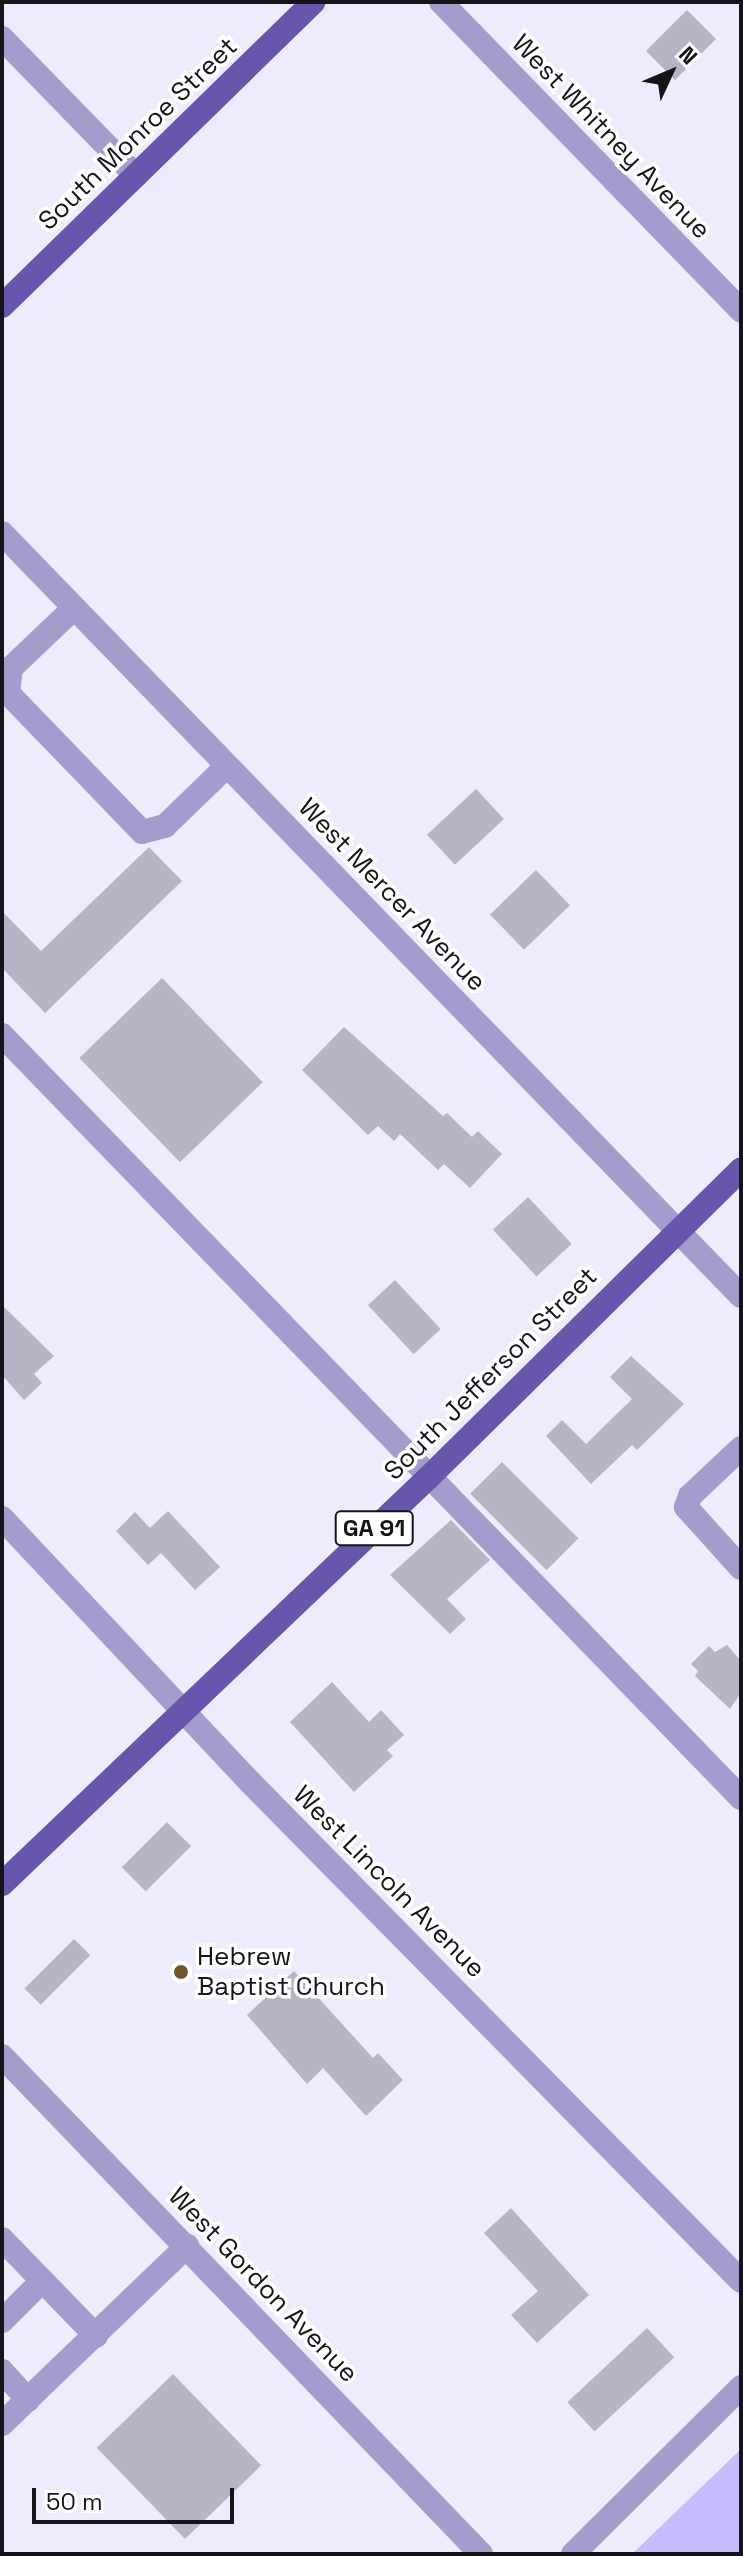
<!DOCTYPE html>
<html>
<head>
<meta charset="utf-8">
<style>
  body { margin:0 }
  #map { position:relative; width:743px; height:2556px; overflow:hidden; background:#eeecfc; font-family:"Space Grotesk",sans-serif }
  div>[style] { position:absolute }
  .green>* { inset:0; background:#c5bcfd }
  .building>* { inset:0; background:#b7b5c5; transform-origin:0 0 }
  .minor>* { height:24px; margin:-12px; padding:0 12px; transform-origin:12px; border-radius:12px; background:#a39dcd }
  .major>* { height:24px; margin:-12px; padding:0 12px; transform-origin:12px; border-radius:12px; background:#6855ac }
  .dots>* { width:22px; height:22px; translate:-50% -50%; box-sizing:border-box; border:4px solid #fff; border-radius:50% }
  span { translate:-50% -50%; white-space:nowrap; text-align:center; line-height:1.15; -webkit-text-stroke:7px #fff; paint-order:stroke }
  .shield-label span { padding:2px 6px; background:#fff; border:2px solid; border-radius:6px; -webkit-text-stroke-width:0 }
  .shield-label { font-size:24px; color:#151419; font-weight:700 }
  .street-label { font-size:26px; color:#151419 }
  .poi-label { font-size:26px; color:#151419 }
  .left { translate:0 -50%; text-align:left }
  .frame { position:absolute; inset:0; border:4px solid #151419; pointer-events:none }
  .north { position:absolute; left:631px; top:32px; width:80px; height:80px; -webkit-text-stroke:6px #fff; paint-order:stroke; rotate:46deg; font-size:22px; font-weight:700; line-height:32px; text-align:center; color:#151419 }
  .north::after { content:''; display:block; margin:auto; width:28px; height:36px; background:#151419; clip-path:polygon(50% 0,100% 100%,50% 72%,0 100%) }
  .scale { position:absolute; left:32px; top:2488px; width:202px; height:36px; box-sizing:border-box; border:4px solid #151419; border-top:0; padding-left:10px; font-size:24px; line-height:28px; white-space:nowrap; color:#151419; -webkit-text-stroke:6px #fff; paint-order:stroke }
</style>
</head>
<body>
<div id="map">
  <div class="green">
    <i style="clip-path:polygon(741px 2449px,741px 2554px,632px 2554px)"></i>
  </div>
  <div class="building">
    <i style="left:687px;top:10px;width:41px;height:58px;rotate:45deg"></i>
    <i style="left:476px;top:789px;width:41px;height:67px;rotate:47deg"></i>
    <i style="clip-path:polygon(149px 847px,182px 881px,45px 1013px,2px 968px,2px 911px,41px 951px)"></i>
    <i style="left:536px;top:870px;width:49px;height:64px;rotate:46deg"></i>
    <i style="left:162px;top:978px;width:145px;height:115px;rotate:46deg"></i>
    <i style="clip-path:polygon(344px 1027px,443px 1116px,447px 1113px,472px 1137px,478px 1131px,502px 1154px,470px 1188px,444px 1164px,438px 1170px,400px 1134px,394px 1141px,378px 1126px,368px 1135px,302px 1070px)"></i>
    <i style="left:528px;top:1197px;width:64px;height:48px;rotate:47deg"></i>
    <i style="left:395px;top:1280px;width:67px;height:37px;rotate:47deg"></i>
    <i style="clip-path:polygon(2px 1305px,54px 1356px,34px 1374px,42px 1383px,24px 1400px,2px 1375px)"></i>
    <i style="clip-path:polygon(631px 1356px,684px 1404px,637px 1450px,632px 1445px,591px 1484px,546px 1436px,562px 1420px,586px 1444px,632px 1399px,610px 1377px)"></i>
    <i style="left:502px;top:1462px;width:108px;height:45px;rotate:45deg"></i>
    <i style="clip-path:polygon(168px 1511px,220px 1567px,195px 1590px,161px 1553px,148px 1565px,116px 1531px,135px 1512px,150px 1528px)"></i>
    <i style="clip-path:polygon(451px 1520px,490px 1560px,447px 1599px,466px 1619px,450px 1634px,390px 1575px)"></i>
    <i style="clip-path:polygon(727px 1645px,741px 1661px,741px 1693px,730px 1709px,695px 1676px,698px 1671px,691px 1664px,709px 1646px,715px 1652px)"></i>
    <i style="clip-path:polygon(332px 1682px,369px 1722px,381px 1710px,404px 1735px,387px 1750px,393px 1756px,354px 1792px,290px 1722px)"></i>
    <i style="left:167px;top:1822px;width:34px;height:64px;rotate:45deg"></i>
    <i style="left:74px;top:1939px;width:23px;height:70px;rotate:45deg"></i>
    <i style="clip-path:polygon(294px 1971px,373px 2058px,378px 2053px,403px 2080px,366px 2116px,323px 2068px,307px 2084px,247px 2015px)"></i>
    <i style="clip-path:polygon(511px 2208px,589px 2295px,537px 2343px,511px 2315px,538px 2291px,484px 2233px)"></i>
    <i style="left:647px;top:2328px;width:40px;height:109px;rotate:47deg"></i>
    <i style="left:173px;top:2374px;width:127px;height:106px;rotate:46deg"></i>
  </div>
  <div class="minor">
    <i style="left:441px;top:2px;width:431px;rotate:45.8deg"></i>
    <i style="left:2px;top:38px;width:192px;rotate:45.8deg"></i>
    <i style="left:2px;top:533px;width:1062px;rotate:45.92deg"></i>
    <i style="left:74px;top:608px;width:87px;rotate:136.4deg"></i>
    <i style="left:11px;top:668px;width:25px;rotate:97deg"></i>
    <i style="left:8px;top:693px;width:193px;rotate:46deg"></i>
    <i style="left:142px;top:832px;width:24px;rotate:-15deg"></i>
    <i style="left:165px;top:826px;width:86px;rotate:-44.1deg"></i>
    <i style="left:2px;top:1035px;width:1062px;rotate:45.92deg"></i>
    <i style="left:741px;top:1448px;width:70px;rotate:136.7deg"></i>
    <i style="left:690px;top:1496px;width:12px;rotate:110deg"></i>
    <i style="left:686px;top:1507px;width:82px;rotate:48deg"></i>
    <i style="left:2px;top:1518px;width:362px;rotate:46.8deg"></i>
    <i style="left:250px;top:1782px;width:700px;rotate:45.46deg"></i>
    <i style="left:2px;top:2056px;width:691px;rotate:46.11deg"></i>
    <i style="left:2px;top:2239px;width:135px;rotate:45.9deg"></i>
    <i style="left:2px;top:2321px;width:57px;rotate:-45deg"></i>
    <i style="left:2px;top:2371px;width:39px;rotate:48deg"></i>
    <i style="left:2px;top:2424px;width:257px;rotate:-43.9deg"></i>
    <i style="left:573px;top:2554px;width:237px;rotate:-44.8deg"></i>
  </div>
  <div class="major">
    <i style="left:2px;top:306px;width:435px;rotate:-44.3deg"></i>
    <i style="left:2px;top:1884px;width:590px;rotate:-43.63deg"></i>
    <i style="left:429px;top:1477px;width:438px;rotate:-44.6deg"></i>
  </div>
  <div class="dots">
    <i style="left:181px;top:1972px;background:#715829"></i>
  </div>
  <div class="shield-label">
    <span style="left:374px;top:1528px">GA 91</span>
  </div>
  <div class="street-label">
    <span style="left:138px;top:134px;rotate:-44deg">South Monroe Street</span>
    <span style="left:611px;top:137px;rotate:46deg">West Whitney Avenue</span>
    <span style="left:392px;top:895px;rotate:46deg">West Mercer Avenue</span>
    <span style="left:491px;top:1374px;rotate:-45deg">South Jefferson Street</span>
    <span style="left:389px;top:1882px;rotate:45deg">West Lincoln Avenue</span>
    <span style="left:263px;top:2285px;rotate:46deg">West Gordon Avenue</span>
  </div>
  <div class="poi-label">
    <span class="left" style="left:197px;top:1972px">Hebrew<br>Baptist Church</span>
  </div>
  <div class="frame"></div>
  <div class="north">N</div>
  <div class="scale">50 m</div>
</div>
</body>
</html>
